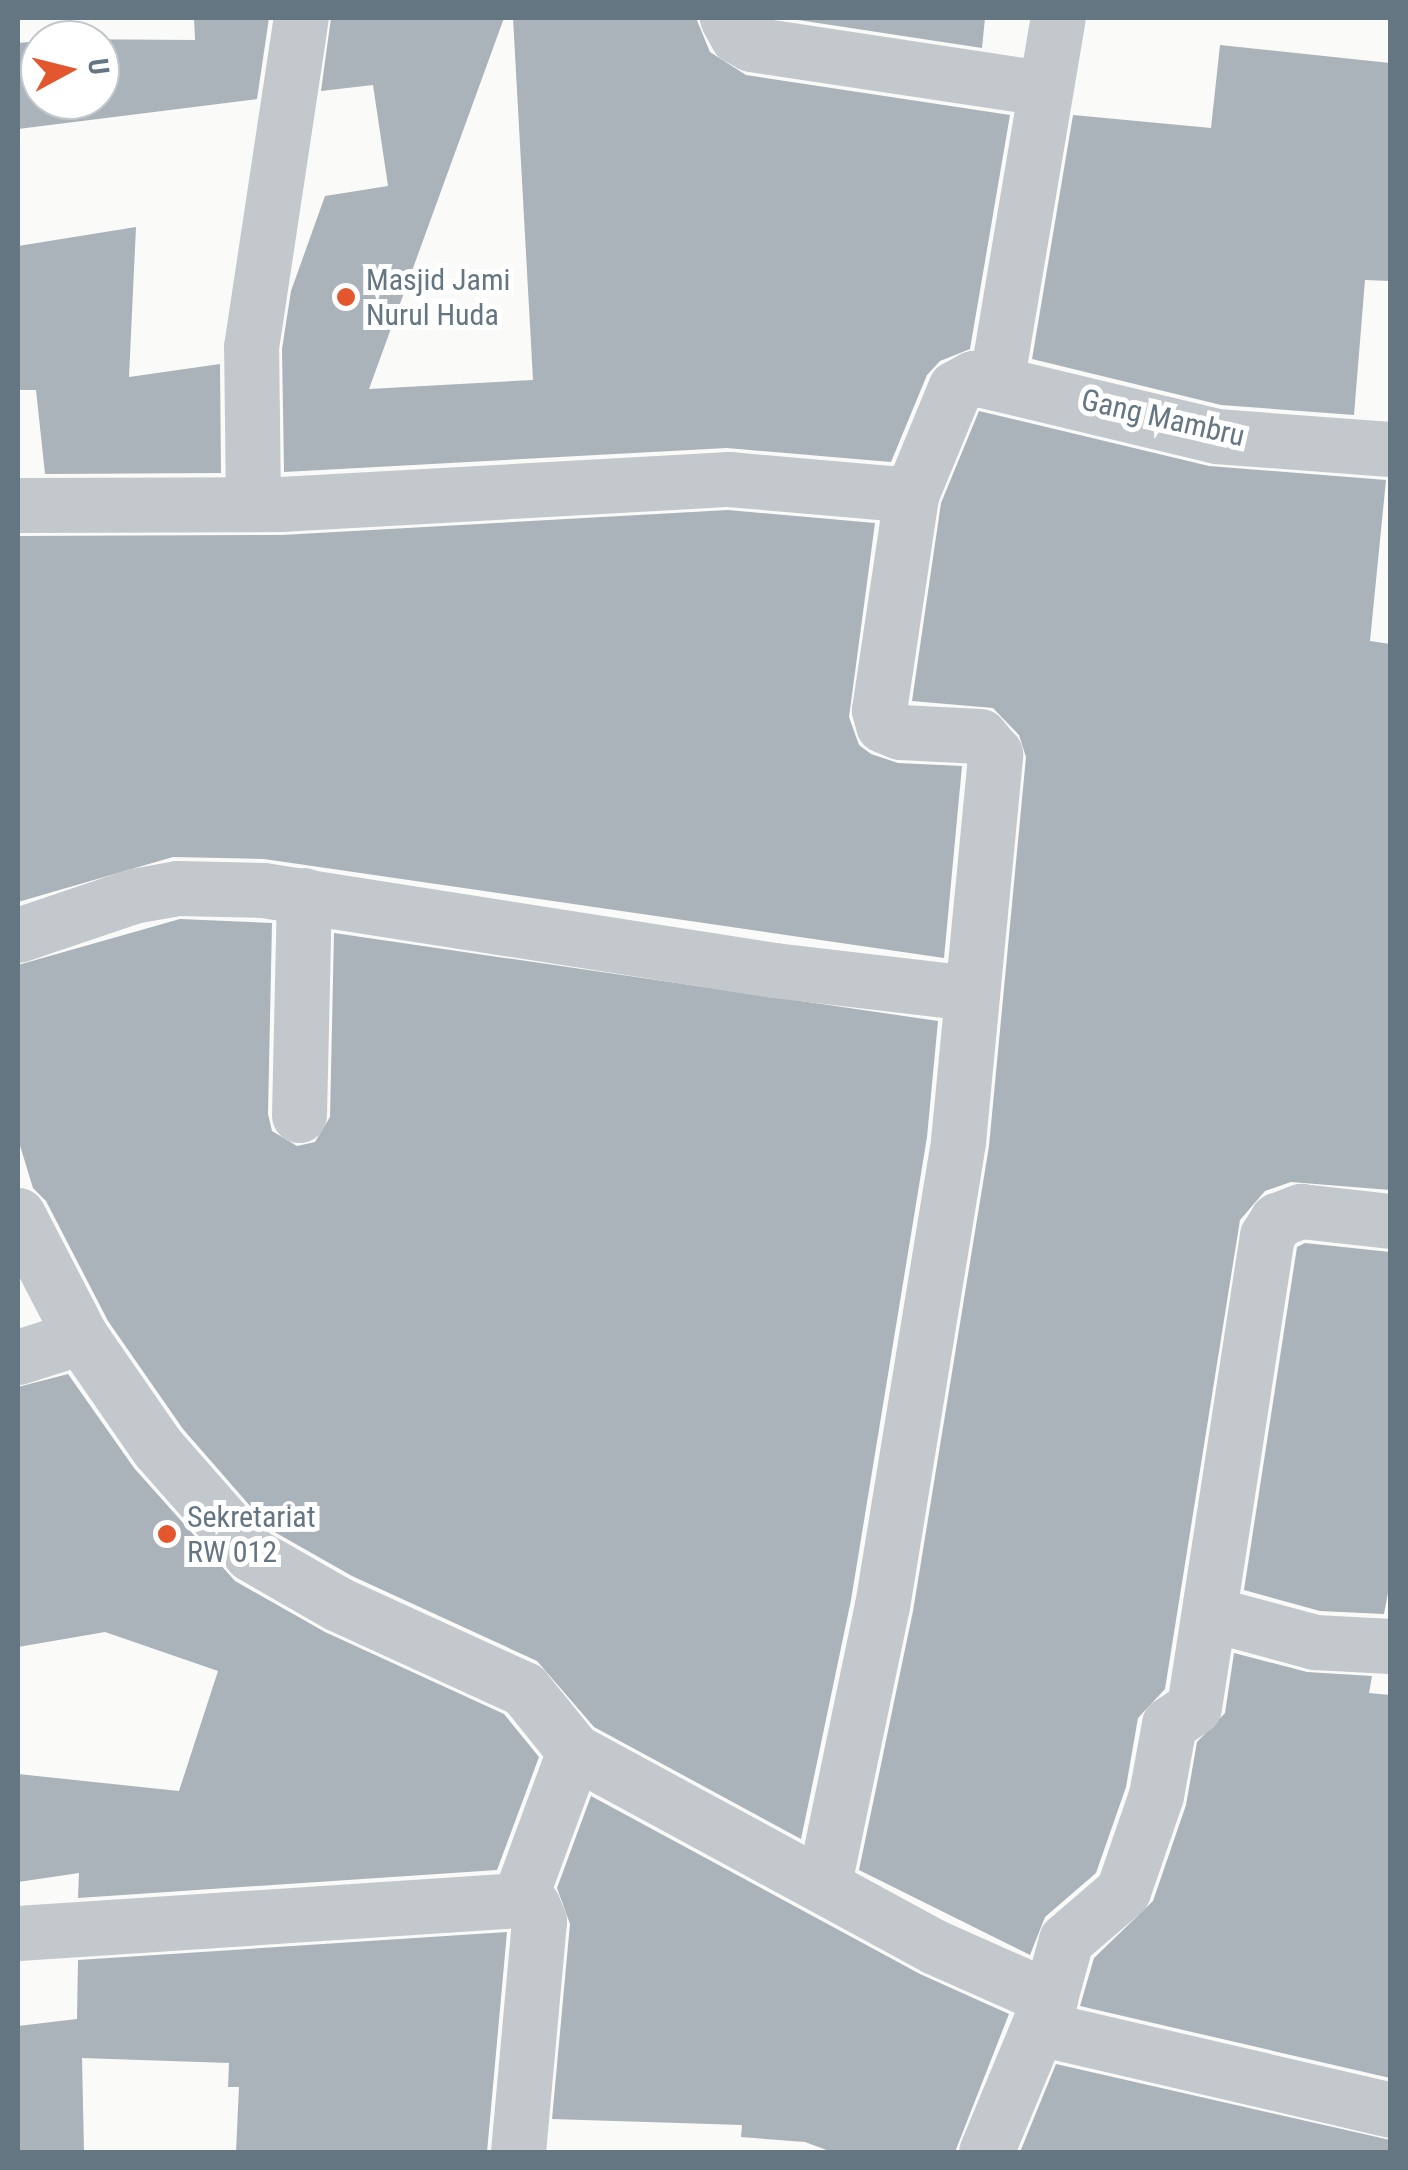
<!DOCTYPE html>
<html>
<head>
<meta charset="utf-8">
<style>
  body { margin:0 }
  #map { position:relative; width:1408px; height:2170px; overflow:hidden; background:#fafaf8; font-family:"Roboto Condensed",sans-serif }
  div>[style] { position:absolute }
  .building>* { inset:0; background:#aab3b9 }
  .street>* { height:55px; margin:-27.5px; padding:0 27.5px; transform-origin:27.5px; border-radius:27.5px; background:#c3c8cc }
  .dots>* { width:28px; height:28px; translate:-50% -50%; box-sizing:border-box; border:5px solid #fff; border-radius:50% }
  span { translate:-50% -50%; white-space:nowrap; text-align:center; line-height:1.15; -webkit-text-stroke:10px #fff; paint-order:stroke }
  .poi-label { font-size:30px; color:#657683 }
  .left { translate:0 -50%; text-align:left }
  .street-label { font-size:30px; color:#657683 }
  .frame { position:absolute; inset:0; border:20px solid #657683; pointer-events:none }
  .north { position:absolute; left:20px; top:20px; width:100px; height:100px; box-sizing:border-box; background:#fff; border:2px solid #c1c8cd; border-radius:50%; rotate:83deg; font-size:28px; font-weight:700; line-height:40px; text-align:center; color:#657683 }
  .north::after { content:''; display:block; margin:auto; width:35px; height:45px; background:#e4572e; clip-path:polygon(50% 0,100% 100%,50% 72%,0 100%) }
</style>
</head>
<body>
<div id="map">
  <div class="building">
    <i style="clip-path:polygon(194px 18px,269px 18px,257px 99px,18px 129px,18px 43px,40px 41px,40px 100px,100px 100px,100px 40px,44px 40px,49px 39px,195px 40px)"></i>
    <i style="clip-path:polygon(331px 18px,504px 18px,369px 389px,533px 380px,513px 18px,696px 18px,710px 52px,746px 75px,1010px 115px,970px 349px,940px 361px,927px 375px,891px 462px,727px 448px,284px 472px,282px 349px,291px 291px,325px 196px,388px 186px,373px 85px,321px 91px)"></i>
    <i style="clip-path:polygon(785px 18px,985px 18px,982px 48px)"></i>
    <i style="clip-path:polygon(1220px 45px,1390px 63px,1390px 281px,1365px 280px,1354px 415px,1221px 405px,1032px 359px,1073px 115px,1211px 128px)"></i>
    <i style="clip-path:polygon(136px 227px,129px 377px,220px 364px,221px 473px,45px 474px,36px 390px,18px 390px,18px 246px)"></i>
    <i style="clip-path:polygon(979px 411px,1209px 466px,1386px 480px,1370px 641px,1390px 644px,1390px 1190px,1291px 1182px,1265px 1191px,1240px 1220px,1165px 1689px,1138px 1718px,1126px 1787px,1096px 1873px,1045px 1917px,1030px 1955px,859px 1870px,913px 1611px,989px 1146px,1026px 757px,1019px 735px,993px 708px,912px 701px,941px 503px)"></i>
    <i style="clip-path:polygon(728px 510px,875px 523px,849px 717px,859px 745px,871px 754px,898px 763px,962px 766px,944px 958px,264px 859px,173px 857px,18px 902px,18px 536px,282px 535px)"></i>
    <i style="clip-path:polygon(180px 919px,272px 923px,268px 1114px,272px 1131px,297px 1146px,315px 1142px,330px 1117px,334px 933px,938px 1021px,927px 1137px,851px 1600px,801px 1839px,594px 1727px,537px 1661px,352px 1576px,271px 1530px,183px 1429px,108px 1321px,46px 1201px,33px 1188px,18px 1139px,18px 965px)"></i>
    <i style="clip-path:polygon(1305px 1243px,1390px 1252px,1390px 1582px,1384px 1614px,1320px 1611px,1244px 1590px,1297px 1247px)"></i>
    <i style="clip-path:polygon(68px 1374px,134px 1468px,235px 1581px,325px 1632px,504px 1714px,539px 1757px,497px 1870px,78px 1898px,79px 1873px,18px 1882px,18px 1774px,179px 1791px,218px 1671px,105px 1632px,18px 1647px,18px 1387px)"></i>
    <i style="clip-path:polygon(1234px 1653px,1307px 1672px,1372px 1676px,1369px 1693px,1390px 1695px,1390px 2078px,1080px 2006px,1094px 1958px,1153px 1901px,1186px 1805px,1197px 1742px,1225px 1713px)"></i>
    <i style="clip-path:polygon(591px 1796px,920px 1974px,1009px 2014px,955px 2152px,832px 2152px,805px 2142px,741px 2137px,742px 2125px,552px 2119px,570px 1924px,557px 1888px)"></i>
    <i style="clip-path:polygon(507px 1932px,487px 2152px,236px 2152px,239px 2087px,228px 2087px,229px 2063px,82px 2058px,84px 2152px,18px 2152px,18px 2026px,77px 2019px,78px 1960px)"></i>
    <i style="clip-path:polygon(1056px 2064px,1390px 2140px,1390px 2152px,1020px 2152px)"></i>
  </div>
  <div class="street">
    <i style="left:727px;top:18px;width:21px;rotate:61deg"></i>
    <i style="left:737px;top:36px;width:16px;rotate:30deg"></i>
    <i style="left:751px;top:44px;width:293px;rotate:8.6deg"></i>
    <i style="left:996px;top:383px;width:226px;rotate:13.5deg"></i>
    <i style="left:1216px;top:436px;width:174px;rotate:4.3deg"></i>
    <i style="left:253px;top:503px;width:156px;rotate:-90.7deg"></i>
    <i style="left:251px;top:347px;width:333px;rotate:-81.4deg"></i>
    <i style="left:18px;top:505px;width:262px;rotate:-0.2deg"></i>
    <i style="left:280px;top:504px;width:450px;rotate:-3.2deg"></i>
    <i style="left:729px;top:479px;width:183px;rotate:5deg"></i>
    <i style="left:18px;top:935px;width:121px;rotate:-18.7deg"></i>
    <i style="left:133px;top:896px;width:46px;rotate:-10.1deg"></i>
    <i style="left:178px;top:888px;width:85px;rotate:1.3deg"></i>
    <i style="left:263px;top:890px;width:517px;rotate:8.9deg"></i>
    <i style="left:774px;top:970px;width:198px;rotate:6.7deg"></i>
    <i style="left:299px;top:1115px;width:220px;rotate:-88.7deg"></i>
    <i style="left:18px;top:1215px;width:137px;rotate:62.7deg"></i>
    <i style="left:81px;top:1337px;width:135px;rotate:55.3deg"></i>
    <i style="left:158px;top:1448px;width:141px;rotate:48.7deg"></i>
    <i style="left:251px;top:1554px;width:100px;rotate:29.9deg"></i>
    <i style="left:338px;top:1604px;width:205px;rotate:24.6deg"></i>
    <i style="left:524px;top:1689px;width:80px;rotate:51.1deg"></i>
    <i style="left:574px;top:1751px;width:411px;rotate:28.5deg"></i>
    <i style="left:935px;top:1947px;width:126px;rotate:23.9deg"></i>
    <i style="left:1050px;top:1998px;width:60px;rotate:-74.6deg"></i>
    <i style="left:1066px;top:1940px;width:75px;rotate:-40.7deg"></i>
    <i style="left:1123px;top:1891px;width:102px;rotate:-71deg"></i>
    <i style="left:1156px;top:1795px;width:72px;rotate:-79.6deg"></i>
    <i style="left:1169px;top:1724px;width:30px;rotate:-34deg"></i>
    <i style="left:1194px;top:1707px;width:477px;rotate:-81.2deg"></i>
    <i style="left:1267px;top:1236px;width:19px;rotate:-58deg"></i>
    <i style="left:1277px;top:1220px;width:26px;rotate:-21deg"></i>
    <i style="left:1301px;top:1211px;width:90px;rotate:6.4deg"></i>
    <i style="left:18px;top:1357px;width:66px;rotate:-17.6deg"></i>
    <i style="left:1211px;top:1614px;width:108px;rotate:15.1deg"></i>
    <i style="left:1315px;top:1642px;width:75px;rotate:3.1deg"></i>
    <i style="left:824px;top:1883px;width:283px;rotate:-78.2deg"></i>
    <i style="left:882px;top:1606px;width:471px;rotate:-80.7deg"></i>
    <i style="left:958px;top:1141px;width:389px;rotate:-84.5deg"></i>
    <i style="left:995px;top:754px;width:23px;rotate:-130deg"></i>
    <i style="left:980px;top:736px;width:80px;rotate:-177.1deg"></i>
    <i style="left:900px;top:732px;width:18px;rotate:-158deg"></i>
    <i style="left:883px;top:725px;width:16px;rotate:-105deg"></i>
    <i style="left:879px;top:710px;width:217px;rotate:-81.5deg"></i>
    <i style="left:911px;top:495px;width:116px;rotate:-67.6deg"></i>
    <i style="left:955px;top:388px;width:21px;rotate:-29deg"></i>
    <i style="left:973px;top:378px;width:24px;rotate:12deg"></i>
    <i style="left:996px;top:383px;width:370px;rotate:-80.4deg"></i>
    <i style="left:519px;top:1900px;width:159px;rotate:-69.7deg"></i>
    <i style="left:18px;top:1933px;width:502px;rotate:-3.77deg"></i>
    <i style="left:519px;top:1900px;width:15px;rotate:23deg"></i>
    <i style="left:533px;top:1906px;width:16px;rotate:68deg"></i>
    <i style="left:539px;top:1921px;width:232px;rotate:95.2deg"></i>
    <i style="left:1039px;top:2028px;width:360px;rotate:13.1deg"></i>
    <i style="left:986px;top:2152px;width:167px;rotate:-67.4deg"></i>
  </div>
  <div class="dots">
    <i style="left:346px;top:297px;background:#e4572e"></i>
    <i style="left:167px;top:1534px;background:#e4572e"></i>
  </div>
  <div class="poi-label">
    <span class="left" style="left:366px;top:297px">Masjid Jami<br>Nurul Huda</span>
    <span class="left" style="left:187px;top:1534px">Sekretariat<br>RW 012</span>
  </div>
  <div class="street-label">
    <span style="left:1163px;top:418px;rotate:13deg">Gang Mambru</span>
  </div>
  <div class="frame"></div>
  <div class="north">U</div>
</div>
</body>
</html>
